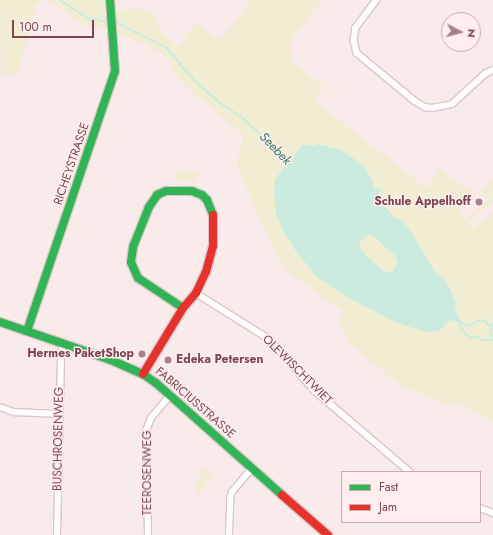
<!DOCTYPE html>
<html>
<head>
<meta charset="utf-8">
<style>
  body { margin:0 }
  #map { position:relative; width:493px; height:535px; overflow:hidden; background:#f9ebea; font-family:Jost,sans-serif }
  div>[style] { position:absolute }
  .green>* { inset:0; background:#f1edd3; transform-origin:0 0 }
  .water>* { inset:0; background:#caebdd }
  .stream>* { height:1.5px; margin:-0.75px; padding:0 0.75px; transform-origin:0.75px; border-radius:0.75px; background:#caebdd }
  .roads { filter:drop-shadow(1px 0 #dbc7c9) drop-shadow(-1px 0 #dbc7c9) drop-shadow(0 1px #dbc7c9) drop-shadow(0 -1px #dbc7c9) }
  .street>* { height:5.5px; margin:-2.75px; padding:0 2.75px; transform-origin:2.75px; border-radius:2.75px; background:#fefcfc }
  .fast>* { height:8px; margin:-4px; padding:0 4px; transform-origin:4px; border-radius:4px; background:#30b455 }
  .jam>* { height:8px; margin:-4px; padding:0 4px; transform-origin:4px; border-radius:4px; background:#e5322d }
  .dots>* { width:11px; height:11px; translate:-50% -50%; box-sizing:border-box; border:2px solid #ffeeed; border-radius:50% }
  span { translate:-50% -50%; white-space:nowrap; text-align:center; line-height:1.15; -webkit-text-stroke:3px #ffeeed; paint-order:stroke }
  .street-label { font-size:12px; color:#7a464f }
  .poi-label { font-size:12px; color:#7a464f; font-weight:700 }
  .right { translate:-100% -50%; text-align:right }
  .left { translate:0 -50%; text-align:left }
  .water-label { font-size:13px; color:#357a62; font-style:italic }
  .legend { position:absolute; left:341px; top:471px; width:140px; height:52px; box-sizing:border-box; background:#ffeeed; border:1px solid #caabae; margin:0; padding:5px 7px; list-style:none; font-size:12px; color:#7a464f }
  .legend li { display:flex; align-items:center; gap:8px; height:20px }
  .legend b { width:20px; border:1px solid #caabae }
  .north { position:absolute; left:441px; top:12px; width:40px; height:40px; box-sizing:border-box; background:#ffeeed; border:1px solid #caabae; border-radius:50%; rotate:96deg; font-size:11px; font-weight:700; line-height:16px; text-align:center; color:#7a464f }
  .north::after { content:''; display:block; margin:auto; width:14px; height:18px; background:#a68085; clip-path:polygon(50% 0,100% 100%,50% 72%,0 100%) }
  .scale { position:absolute; left:12px; top:20px; width:82px; height:18px; box-sizing:border-box; border:2px solid #7a464f; border-top:0; padding-left:5px; font-size:12px; line-height:14px; white-space:nowrap; color:#7a464f; -webkit-text-stroke:3px #ffeeed; paint-order:stroke }
</style>
</head>
<body>
<div id="map">
  <div class="green">
    <i style="clip-path:polygon(0 0,40px 0,39px 3px,34px 6px,36px 9px,17px 73px,1px 76px)"></i>
    <i style="clip-path:polygon(evenodd,49px 0,106px 0,104px 12px,142px 8px,153px 15px,161px 31px,178px 47px,196px 23px,220px 40px,251px 0,322px 0,292px 39px,291px 61px,324px 87px,314px 100px,426px 188px,441px 169px,474px 195px,457px 209px,473px 229px,493px 212px,493px 422px,458px 403px,447px 403px,402px 387px,350px 343px,339px 323px,343px 312px,295px 277px,283px 264px,269px 241px,237px 165px,243px 135px,182px 83px,162px 53px,144px 43px,78px 22px,49px 0,303px 145px,316px 146px,371px 182px,374px 189px,381px 190px,377px 197px,394px 217px,402px 220px,411px 231px,435px 272px,444px 279px,451px 291px,455px 301px,458px 322px,451px 320px,446px 326px,413px 327px,404px 325px,275px 179px,303px 145px)"></i>
    <i style="left:177px;top:170px;width:20px;height:9px;rotate:9deg"></i>
    <i style="clip-path:polygon(493px 180px,493px 193px,486px 199px,480px 191px)"></i>
    <i style="clip-path:polygon(493px 196px,493px 201px,470px 221px,468px 218px)"></i>
    <i style="clip-path:polygon(368px 235px,373px 236px,396px 257px,398px 263px,392px 272px,385px 272px,367px 257px,360px 248px,360px 242px)"></i>
    <i style="clip-path:polygon(205px 469px,211px 476px,209px 481px,206px 482px,205px 489px,197px 493px,196px 480px,200px 477px,201px 470px)"></i>
  </div>
  <div class="water">
    <i style="clip-path:polygon(evenodd,303px 144px,316px 146px,317px 144px,338px 149px,353px 158px,364px 167px,372px 180px,374px 189px,380px 188px,381px 190px,377px 197px,394px 217px,402px 220px,411px 231px,435px 272px,444px 279px,451px 291px,455px 301px,456px 312px,459px 320px,458px 322px,451px 320px,439px 331px,427px 332px,404px 325px,388px 319px,339px 292px,315px 275px,296px 251px,282px 229px,276px 213px,274px 194px,275px 179px,303px 144px,368px 235px,373px 236px,396px 257px,398px 263px,392px 272px,385px 272px,367px 257px,360px 248px,360px 242px,368px 235px)"></i>
  </div>
  <div class="stream">
    <i style="left:60px;top:0;width:33px;rotate:33deg"></i>
    <i style="left:88px;top:18px;width:20px;rotate:11deg"></i>
    <i style="left:114px;top:23px;width:5px;rotate:11deg"></i>
    <i style="left:119px;top:24px;width:52px;rotate:26.1deg"></i>
    <i style="left:166px;top:47px;width:43px;rotate:49.7deg"></i>
    <i style="left:194px;top:80px;width:33px;rotate:41deg"></i>
    <i style="left:219px;top:102px;width:30px;rotate:34deg"></i>
    <i style="left:244px;top:119px;width:62px;rotate:42.4deg"></i>
    <i style="left:459px;top:321px;width:11px;rotate:27deg"></i>
    <i style="left:469px;top:326px;width:13px;rotate:-29deg"></i>
    <i style="left:480px;top:320px;width:7px;rotate:16deg"></i>
    <i style="left:487px;top:322px;width:4px;rotate:63deg"></i>
    <i style="left:489px;top:326px;width:4px;rotate:-27deg"></i>
    <i style="left:459px;top:322px;width:10px;rotate:66deg"></i>
    <i style="left:463px;top:331px;width:10px;rotate:45deg"></i>
    <i style="left:470px;top:338px;width:8px;rotate:-7deg"></i>
    <i style="left:478px;top:337px;width:5px;rotate:37deg"></i>
    <i style="left:482px;top:340px;width:11px"></i>
    <i style="left:493px;top:327px;width:5px;rotate:112deg"></i>
    <i style="left:491px;top:332px;width:6px;rotate:72deg"></i>
  </div>
  <div class="roads">
    <div class="street">
      <i style="left:377px;top:0;width:35px;rotate:127deg"></i>
      <i style="left:356px;top:28px;width:12px;rotate:99deg"></i>
      <i style="left:354px;top:40px;width:13px;rotate:77deg"></i>
      <i style="left:357px;top:53px;width:75px;rotate:39.6deg"></i>
      <i style="left:415px;top:101px;width:12px;rotate:31deg"></i>
      <i style="left:425px;top:107px;width:7px;rotate:8deg"></i>
      <i style="left:432px;top:108px;width:20px;rotate:-11deg"></i>
      <i style="left:452px;top:104px;width:45px;rotate:-42.3deg"></i>
      <i style="left:485px;top:74px;width:9px;rotate:-27deg"></i>
      <i style="left:196px;top:293px;width:79px;rotate:32.1deg"></i>
      <i style="left:263px;top:335px;width:26px;rotate:43deg"></i>
      <i style="left:282px;top:353px;width:49px;rotate:49.1deg"></i>
      <i style="left:314px;top:390px;width:126px;rotate:40.5deg"></i>
      <i style="left:0;top:407px;width:15px;rotate:20deg"></i>
      <i style="left:14px;top:412px;width:46px;rotate:2.5deg"></i>
      <i style="left:480px;top:508px;width:14px;rotate:21deg"></i>
      <i style="left:57px;top:535px;width:182px;rotate:-88.7deg"></i>
      <i style="left:61px;top:353px;width:9px;rotate:-77deg"></i>
      <i style="left:148px;top:535px;width:104px;rotate:-91.1deg"></i>
      <i style="left:146px;top:431px;width:14px;rotate:-69deg"></i>
      <i style="left:151px;top:418px;width:30px;rotate:-50deg"></i>
      <i style="left:229px;top:535px;width:37px;rotate:-88deg"></i>
      <i style="left:230px;top:498px;width:6px;rotate:-72deg"></i>
      <i style="left:232px;top:492px;width:31px;rotate:-50deg"></i>
    </div>
    <div class="fast">
      <i style="left:183px;top:308px;width:54px;rotate:-146.3deg"></i>
      <i style="left:138px;top:278px;width:17px;rotate:-114deg"></i>
      <i style="left:131px;top:262px;width:15px;rotate:-82deg"></i>
      <i style="left:133px;top:247px;width:43px;rotate:-68.2deg"></i>
      <i style="left:149px;top:207px;width:14px;rotate:-56deg"></i>
      <i style="left:157px;top:195px;width:10px;rotate:-24deg"></i>
      <i style="left:166px;top:191px;width:26px"></i>
      <i style="left:192px;top:191px;width:11px;rotate:22deg"></i>
      <i style="left:202px;top:195px;width:7px;rotate:45deg"></i>
      <i style="left:207px;top:200px;width:16px;rotate:68deg"></i>
      <i style="left:0;top:322px;width:117px;rotate:18.9deg"></i>
      <i style="left:111px;top:360px;width:35px;rotate:24deg"></i>
      <i style="left:143px;top:374px;width:16px;rotate:35deg"></i>
      <i style="left:156px;top:383px;width:169px;rotate:41.6deg"></i>
      <i style="left:27px;top:331px;width:274px;rotate:-71.3deg"></i>
      <i style="left:115px;top:71px;width:71px;rotate:-94deg"></i>
    </div>
    <div class="jam">
      <i style="left:143px;top:374px;width:77px;rotate:-58.8deg"></i>
      <i style="left:183px;top:308px;width:20px;rotate:-49deg"></i>
      <i style="left:196px;top:293px;width:23px;rotate:-65deg"></i>
      <i style="left:206px;top:272px;width:27px;rotate:-75deg"></i>
      <i style="left:213px;top:246px;width:31px;rotate:-90deg"></i>
      <i style="left:282px;top:495px;width:61px;rotate:41deg"></i>
    </div>
  </div>
  <div class="dots">
    <i style="left:479px;top:202px;background:#a68085"></i>
    <i style="left:142px;top:354px;background:#a68085"></i>
    <i style="left:168px;top:360px;background:#a68085"></i>
  </div>
  <div class="street-label">
    <span style="left:72px;top:164px;rotate:-71deg">RICHEYSTRASSE</span>
    <span style="left:297px;top:370px;rotate:45deg">OLEWISCHTWIET</span>
    <span style="left:195px;top:403px;rotate:41deg">FABRICIUSSTRASSE</span>
    <span style="left:59px;top:439px;rotate:-89deg">BUSCHROSENWEG</span>
    <span style="left:148px;top:473px;rotate:-90deg">TEEROSENWEG</span>
  </div>
  <div class="poi-label">
    <span class="right" style="left:471px;top:202px">Schule Appelhoff</span>
    <span class="right" style="left:134px;top:354px">Hermes PaketShop</span>
    <span class="left" style="left:176px;top:360px">Edeka Petersen</span>
  </div>
  <div class="water-label">
    <span style="left:275px;top:149px;rotate:46deg">Seebek</span>
  </div>
  <ul class="legend">
  <li><b style="height:5px;background:#30b455"></b>Fast</li>
  <li><b style="height:5px;background:#e5322d"></b>Jam</li>
  </ul>
  <div class="north">N</div>
  <div class="scale">100 m</div>
</div>
</body>
</html>
